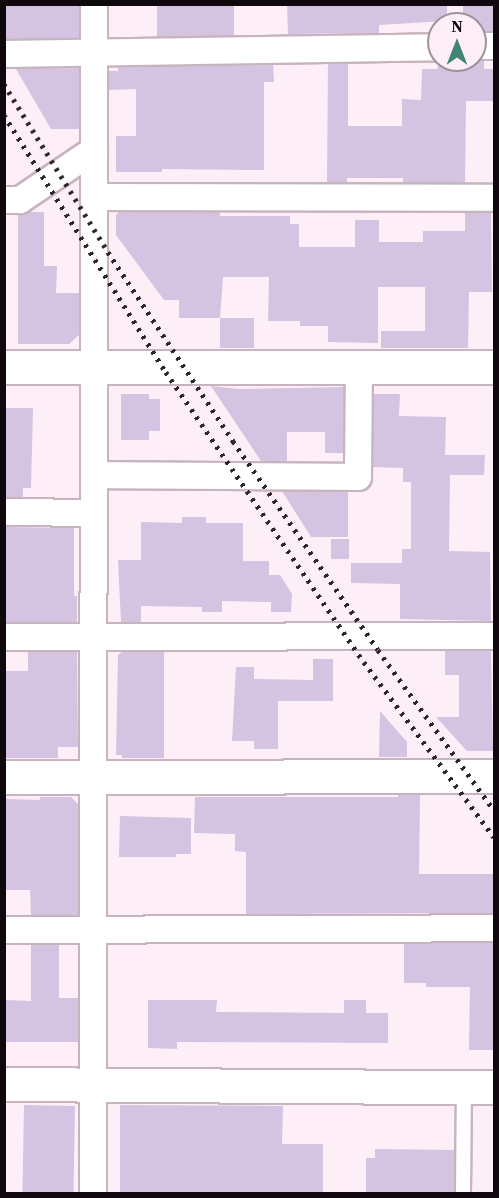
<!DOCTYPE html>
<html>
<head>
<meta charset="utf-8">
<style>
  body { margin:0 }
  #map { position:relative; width:499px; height:1198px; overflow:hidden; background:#feeef7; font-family:"Source Serif 4",serif }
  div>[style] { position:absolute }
  .building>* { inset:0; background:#d4c3e1; transform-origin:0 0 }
  .roads { filter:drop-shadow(2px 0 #c7b4bf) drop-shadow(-2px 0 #c7b4bf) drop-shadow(0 2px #c7b4bf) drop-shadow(0 -2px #c7b4bf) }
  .service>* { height:14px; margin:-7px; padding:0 7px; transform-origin:7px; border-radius:7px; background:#fff }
  .minor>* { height:26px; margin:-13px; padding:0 13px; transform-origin:13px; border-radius:13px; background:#fff }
  .tertiary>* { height:33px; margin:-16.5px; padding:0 16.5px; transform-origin:16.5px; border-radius:16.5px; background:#fff }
  .rail>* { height:4.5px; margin-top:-2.25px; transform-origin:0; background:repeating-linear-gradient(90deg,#2c2529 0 3px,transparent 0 9px) }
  span { translate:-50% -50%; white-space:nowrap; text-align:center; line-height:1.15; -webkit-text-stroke:6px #feeef7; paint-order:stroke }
  .frame { position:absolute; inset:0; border:6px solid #0f090d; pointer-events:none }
  .north { position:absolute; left:427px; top:12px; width:60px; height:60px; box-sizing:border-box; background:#feeef7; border:2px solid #9e9299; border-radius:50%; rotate:0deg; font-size:16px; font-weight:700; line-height:24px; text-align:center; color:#0f090d }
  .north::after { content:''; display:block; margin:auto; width:21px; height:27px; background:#428577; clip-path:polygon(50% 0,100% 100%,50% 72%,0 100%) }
</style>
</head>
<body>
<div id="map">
  <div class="building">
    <i style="left:4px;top:4px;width:75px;height:35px"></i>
    <i style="left:157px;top:4px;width:77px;height:33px"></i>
    <i style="clip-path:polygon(287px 4px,447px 4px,447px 21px,379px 25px,379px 33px,288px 34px)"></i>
    <i style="clip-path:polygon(463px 4px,494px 4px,494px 31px,475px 31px,475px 24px,463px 24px)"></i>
    <i style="clip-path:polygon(446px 60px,484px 61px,484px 69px,493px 69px,493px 101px,466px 101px,465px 183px,403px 183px,403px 178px,347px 178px,347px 183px,327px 183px,328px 64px,348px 63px,348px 126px,402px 126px,402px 99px,421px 100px,422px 69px,437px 69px,439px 62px)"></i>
    <i style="clip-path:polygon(273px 65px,274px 82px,264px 82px,264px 170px,162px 169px,162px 172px,116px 172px,116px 136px,136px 136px,136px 89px,109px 90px,109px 71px,118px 71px,118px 67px)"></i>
    <i style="clip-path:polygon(79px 68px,79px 129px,51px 129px,16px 69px)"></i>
    <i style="clip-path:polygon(28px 212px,44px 212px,44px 266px,57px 266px,56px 293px,79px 293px,79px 335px,69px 344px,18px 344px,18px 215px)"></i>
    <i style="clip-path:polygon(119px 212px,220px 212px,220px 216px,290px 216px,290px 224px,299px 224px,299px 247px,355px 247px,355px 220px,379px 220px,379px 242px,423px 242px,423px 231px,465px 231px,465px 213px,491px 213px,492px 292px,469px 292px,468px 348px,381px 348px,381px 331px,425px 331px,425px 287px,378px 287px,378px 343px,328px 342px,328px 326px,300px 326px,300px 321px,268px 321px,269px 277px,223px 277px,220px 318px,179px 318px,179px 300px,164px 300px,116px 235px,116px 215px)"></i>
    <i style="left:220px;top:318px;width:34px;height:30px"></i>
    <i style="clip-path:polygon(211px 386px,239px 389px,344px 387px,343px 453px,325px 453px,325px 432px,287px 432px,287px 461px,261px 461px)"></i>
    <i style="clip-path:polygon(121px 394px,149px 394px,149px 399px,160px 399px,160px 431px,149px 431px,149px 440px,121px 440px)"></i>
    <i style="clip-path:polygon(374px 394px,400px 394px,399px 416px,446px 417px,445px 455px,485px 455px,484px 475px,450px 475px,449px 551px,490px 552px,491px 621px,400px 619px,400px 584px,351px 583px,351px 563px,402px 563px,402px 549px,411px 549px,411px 482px,403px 482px,403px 468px,373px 467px)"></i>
    <i style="clip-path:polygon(4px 408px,33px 408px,31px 488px,23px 488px,23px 497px,4px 497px)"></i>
    <i style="clip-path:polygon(282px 491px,348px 492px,348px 537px,311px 537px)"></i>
    <i style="clip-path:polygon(182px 517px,206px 517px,206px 523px,243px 523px,243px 561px,269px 561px,269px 575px,280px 575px,292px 594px,291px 612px,271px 612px,271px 602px,222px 601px,222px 612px,202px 612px,202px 607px,141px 606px,141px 622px,121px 622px,118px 560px,141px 560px,141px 522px,182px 523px)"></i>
    <i style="clip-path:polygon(4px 527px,74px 528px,74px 596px,77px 596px,77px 622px,4px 622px)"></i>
    <i style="left:331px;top:539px;width:18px;height:20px"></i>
    <i style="clip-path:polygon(445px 651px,491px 651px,493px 751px,467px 751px,436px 717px,459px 717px,459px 675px,445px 675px)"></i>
    <i style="clip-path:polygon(28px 652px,77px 652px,78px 747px,58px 747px,58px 758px,4px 758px,4px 671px,28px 671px)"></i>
    <i style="clip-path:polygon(122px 652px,164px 652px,164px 758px,122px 758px,122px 755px,116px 755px,118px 655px)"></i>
    <i style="clip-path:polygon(313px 659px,333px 659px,333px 701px,278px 701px,278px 749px,254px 749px,254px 741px,232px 741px,236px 667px,254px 667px,254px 679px,313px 680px)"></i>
    <i style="clip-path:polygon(380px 711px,407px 742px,407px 757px,379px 757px)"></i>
    <i style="clip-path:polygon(398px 795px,420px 795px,419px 874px,495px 874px,495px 913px,246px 914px,246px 852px,235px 851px,235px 834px,194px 833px,195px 797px,398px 797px)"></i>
    <i style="clip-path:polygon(40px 797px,71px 797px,78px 804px,78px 915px,31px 915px,30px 890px,4px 890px,6px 799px,40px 800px)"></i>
    <i style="clip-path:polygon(120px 816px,191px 818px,191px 854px,176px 854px,176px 857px,119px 857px)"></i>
    <i style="clip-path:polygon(404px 943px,494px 943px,495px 1050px,469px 1050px,470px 987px,426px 987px,426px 983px,404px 983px)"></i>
    <i style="clip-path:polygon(31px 945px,59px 945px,59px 998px,78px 998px,78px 1042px,4px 1042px,4px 1000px,31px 1001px)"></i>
    <i style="clip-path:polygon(148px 1000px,217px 1000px,216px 1012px,344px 1013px,344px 1000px,366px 1000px,366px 1013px,388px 1013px,388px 1043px,177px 1042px,177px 1049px,148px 1048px)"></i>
    <i style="left:24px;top:1105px;width:51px;height:89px;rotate:1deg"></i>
    <i style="clip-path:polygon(120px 1105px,283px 1106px,282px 1144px,323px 1144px,323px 1194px,120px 1194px)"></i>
    <i style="clip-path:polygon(375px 1149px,454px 1150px,454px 1194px,366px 1194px,366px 1158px,375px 1158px)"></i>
  </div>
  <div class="roads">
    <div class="service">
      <i style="left:463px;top:1194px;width:107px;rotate:-89.5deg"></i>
    </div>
    <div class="minor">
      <i style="left:475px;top:46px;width:19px"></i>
      <i style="left:4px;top:54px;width:435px;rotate:-0.9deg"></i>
      <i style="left:94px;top:197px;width:400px;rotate:0.1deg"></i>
      <i style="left:4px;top:200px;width:16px"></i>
      <i style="left:20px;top:200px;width:89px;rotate:-34deg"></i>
      <i style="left:94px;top:475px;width:264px;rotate:0.4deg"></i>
      <i style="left:358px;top:477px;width:110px;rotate:-89.5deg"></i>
      <i style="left:4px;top:512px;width:90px;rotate:0.6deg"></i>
      <i style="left:4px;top:637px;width:490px;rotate:-0.1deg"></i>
      <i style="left:4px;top:930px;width:490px;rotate:-0.2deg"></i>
      <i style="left:93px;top:1194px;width:1190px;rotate:-89.95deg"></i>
    </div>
    <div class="tertiary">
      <i style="left:4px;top:367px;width:490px"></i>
      <i style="left:4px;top:777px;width:490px;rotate:-0.1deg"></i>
      <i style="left:4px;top:1084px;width:490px;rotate:0.4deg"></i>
    </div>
  </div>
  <div class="rail">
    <i style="left:4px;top:84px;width:198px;rotate:58.2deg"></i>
    <i style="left:108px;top:252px;width:227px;rotate:56.5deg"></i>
    <i style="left:233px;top:441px;width:254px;rotate:55.2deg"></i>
    <i style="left:378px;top:650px;width:198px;rotate:54.1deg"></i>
    <i style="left:4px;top:115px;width:304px;rotate:57.8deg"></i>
    <i style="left:166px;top:372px;width:351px;rotate:55.7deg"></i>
    <i style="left:364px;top:662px;width:218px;rotate:53.4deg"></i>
  </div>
  <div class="frame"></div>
  <div class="north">N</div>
</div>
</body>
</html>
